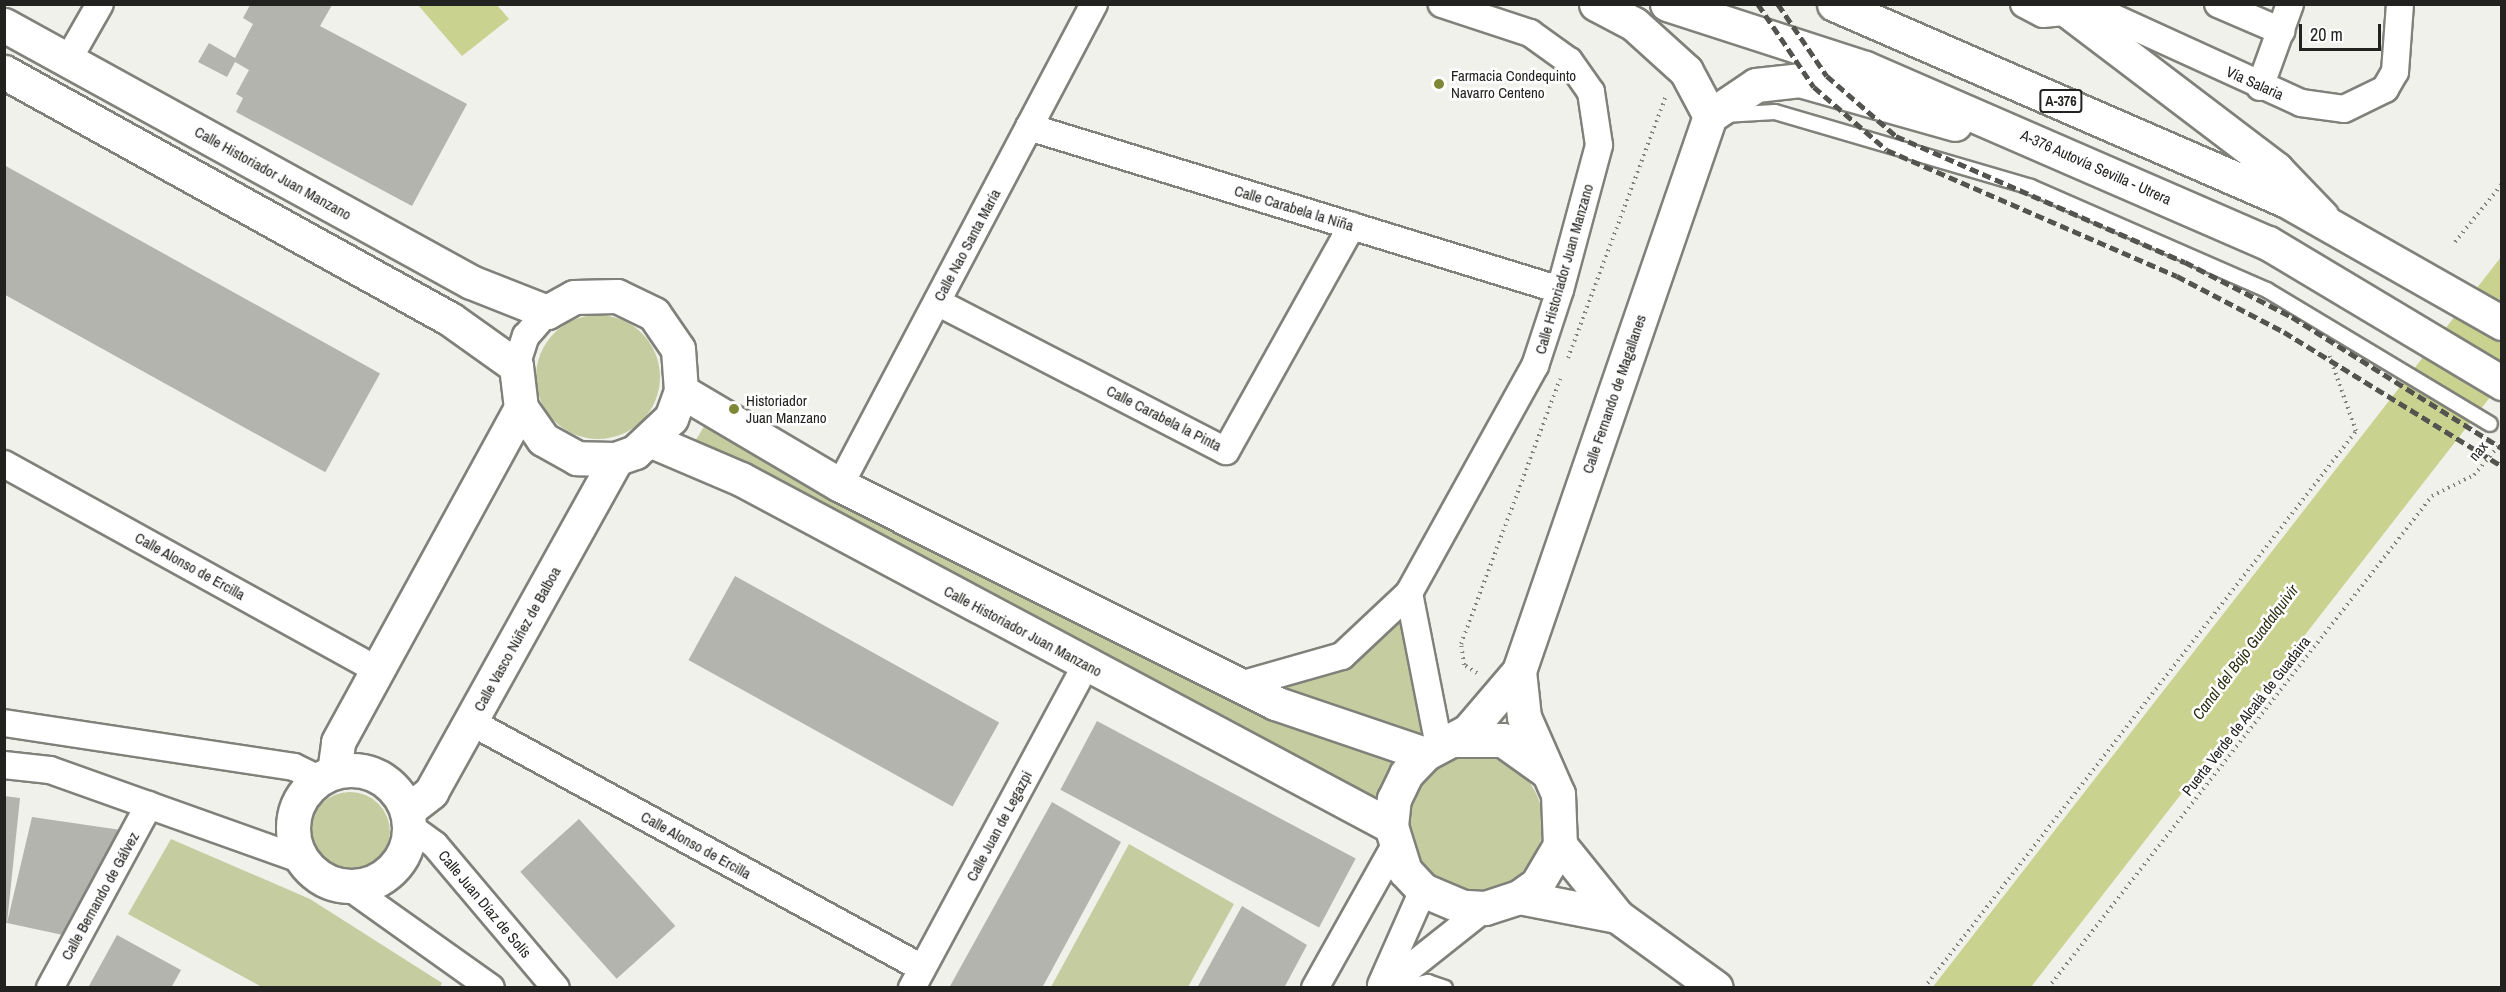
<!DOCTYPE html>
<html>
<head>
<meta charset="utf-8">
<style>
  body { margin:0 }
  #map { position:relative; width:2506px; height:992px; overflow:hidden; background:#f0f1ea; font-family:"Archivo Narrow",sans-serif }
  div>[style] { position:absolute }
  .green>* { inset:0; background:#c5cc9f }
  .round { border-radius:50% }
  .water>* { inset:0; background:#c9d28f }
  .building>* { inset:0; background:#b3b4ad; transform-origin:0 0 }
  .path>* { height:4px; margin-top:-2px; transform-origin:0; background:repeating-linear-gradient(90deg,#81827d 0 1.5px,transparent 0 6px) }
  .roads { filter:drop-shadow(2px 0 #80817a) drop-shadow(-2px 0 #80817a) drop-shadow(0 2px #80817a) drop-shadow(0 -2px #80817a) }
  .lane>* { height:14px; margin:-7px; padding:0 7px; transform-origin:7px; border-radius:7px; background:#fff }
  .street>* { height:26px; margin:-13px; padding:0 13px; transform-origin:13px; border-radius:13px; background:#fff }
  .secondary>* { height:33px; margin:-16.5px; padding:0 16.5px; transform-origin:16.5px; border-radius:16.5px; background:#fff }
  .secondary>.ring { margin:-16.5px; padding:0; box-sizing:content-box; background:none; border:33px solid #fff; border-radius:50% }
  .primary>* { height:33px; margin:-16.5px; padding:0 16.5px; transform-origin:16.5px; border-radius:16.5px; background:#fff }
  .rail>* { height:4.5px; margin-top:-2.25px; transform-origin:0; background:repeating-linear-gradient(90deg,#535450 0 9px,transparent 0 13.5px) }
  .dots>* { width:16px; height:16px; translate:-50% -50%; box-sizing:border-box; border:3px solid #fff; border-radius:50% }
  span { translate:-50% -50%; white-space:nowrap; text-align:center; line-height:1.15; -webkit-text-stroke:5px #fff; paint-order:stroke }
  .shield-label span { padding:2px 4px; background:#fff; border:2px solid; border-radius:4px; -webkit-text-stroke-width:0 }
  .shield-label { font-size:14px; color:#222320; font-weight:700 }
  .poi-label { font-size:15px; color:#222320 }
  .left { translate:0 -50%; text-align:left }
  .street-label { font-size:15px; color:#222320 }
  .water-label { font-size:16px; color:#2c2f11; font-style:italic }
  .frame { position:absolute; inset:0; border:6px solid #222320; pointer-events:none }
  .scale { position:absolute; left:2299px; top:24px; width:82px; height:27px; box-sizing:border-box; border:3px solid #222320; border-top:0; padding-left:8px; font-size:18px; line-height:21px; white-space:nowrap; color:#222320; -webkit-text-stroke:4px #fff; paint-order:stroke }
</style>
</head>
<body>
<div id="map">
  <div class="green">
    <i class="round" style="left:536px;top:315px;width:124px;height:124px"></i>
    <i style="clip-path:polygon(705px 425px,1226px 697px,1401px 757px,1377px 807px,694px 443px)"></i>
    <i style="clip-path:polygon(1405px 615px,1427px 738px,1269px 693px,1352px 663px)"></i>
    <i class="round" style="left:1409px;top:756px;width:134px;height:134px"></i>
    <i class="round" style="left:310px;top:792px;width:80px;height:80px"></i>
    <i style="clip-path:polygon(171px 839px,310px 899px,442px 983px,440px 987px,262px 987px,128px 914px)"></i>
    <i style="clip-path:polygon(1129px 844px,1234px 904px,1188px 987px,1051px 987px)"></i>
  </div>
  <div class="water">
    <i style="clip-path:polygon(418px 5px,497px 5px,509px 19px,462px 56px)"></i>
    <i style="clip-path:polygon(2501px 257px,2501px 383px,2031px 987px,1932px 988px)"></i>
  </div>
  <div class="building">
    <i style="clip-path:polygon(250px 5px,332px 5px,320px 26px,467px 104px,412px 206px,236px 112px,243px 98px,236px 94px,249px 70px,235px 62px,227px 77px,198px 62px,209px 43px,235px 58px,253px 24px,243px 18px)"></i>
    <i style="left:4px;top:165px;width:430px;height:113px;rotate:29deg"></i>
    <i style="left:735px;top:576px;width:302px;height:96px;rotate:29deg"></i>
    <i style="left:1097px;top:721px;width:293px;height:78px;rotate:28deg"></i>
    <i style="clip-path:polygon(4px 796px,20px 798px,7px 923px,4px 923px)"></i>
    <i style="clip-path:polygon(1052px 802px,1121px 842px,1042px 988px,949px 988px)"></i>
    <i style="clip-path:polygon(32px 817px,121px 830px,77px 938px,7px 923px)"></i>
    <i style="left:579px;top:819px;width:144px;height:79px;rotate:48deg"></i>
    <i style="clip-path:polygon(1242px 906px,1307px 945px,1284px 988px,1197px 988px)"></i>
    <i style="clip-path:polygon(117px 935px,181px 970px,171px 988px,89px 986px)"></i>
  </div>
  <div class="path">
    <i style="left:2455px;top:242px;width:75px;rotate:-51deg"></i>
    <i style="left:1568px;top:358px;width:278px;rotate:-69.5deg"></i>
    <i style="left:1477px;top:673px;width:15px;rotate:-148deg"></i>
    <i style="left:1464px;top:665px;width:21px;rotate:-98deg"></i>
    <i style="left:1461px;top:644px;width:283px;rotate:-69.5deg"></i>
    <i style="left:1924px;top:988px;width:705px;rotate:-52.2deg"></i>
    <i style="left:2356px;top:431px;width:84px;rotate:-109.5deg"></i>
    <i style="left:2048px;top:988px;width:624px;rotate:-52.03deg"></i>
    <i style="left:2432px;top:496px;width:47px;rotate:-26.6deg"></i>
    <i style="left:2474px;top:475px;width:42px;rotate:-49.8deg"></i>
  </div>
  <div class="roads">
    <div class="lane">
      <i style="left:1724px;top:115px;width:51px;rotate:-3.4deg"></i>
      <i style="left:1775px;top:112px;width:267px;rotate:16.3deg"></i>
      <i style="left:2031px;top:187px;width:257px;rotate:23.6deg"></i>
      <i style="left:2267px;top:290px;width:260px;rotate:31deg"></i>
      <i style="left:1402px;top:988px;width:27px;rotate:-13deg"></i>
      <i style="left:1428px;top:982px;width:18px;rotate:19deg"></i>
    </div>
    <div class="street">
      <i style="left:2024px;top:4px;width:21px;rotate:28deg"></i>
      <i style="left:2043px;top:14px;width:52px;rotate:-5.5deg"></i>
      <i style="left:2095px;top:9px;width:226px;rotate:24.5deg"></i>
      <i style="left:2301px;top:103px;width:43px;rotate:7.9deg"></i>
      <i style="left:2344px;top:109px;width:46px;rotate:-26deg"></i>
      <i style="left:2385px;top:89px;width:20px;rotate:-60deg"></i>
      <i style="left:2395px;top:72px;width:68px;rotate:-85.8deg"></i>
      <i style="left:2218px;top:4px;width:69px;rotate:23.2deg"></i>
      <i style="left:68px;top:60px;width:64px;rotate:-60.3deg"></i>
      <i style="left:2260px;top:87px;width:88px;rotate:-70.1deg"></i>
      <i style="left:1029px;top:127px;width:555px;rotate:17.06deg"></i>
      <i style="left:937px;top:302px;width:325px;rotate:27.3deg"></i>
      <i style="left:1226px;top:451px;width:258px;rotate:-60.8deg"></i>
      <i style="left:516px;top:366px;width:32px;rotate:-72deg"></i>
      <i style="left:526px;top:336px;width:32px;rotate:-49deg"></i>
      <i style="left:4px;top:464px;width:425px;rotate:28.9deg"></i>
      <i style="left:840px;top:485px;width:544px;rotate:-62.16deg"></i>
      <i style="left:1409px;top:593px;width:156px;rotate:78.9deg"></i>
      <i style="left:1240px;top:685px;width:106px;rotate:-15.9deg"></i>
      <i style="left:1342px;top:656px;width:92px;rotate:-43.2deg"></i>
      <i style="left:1409px;top:593px;width:260px;rotate:-61deg"></i>
      <i style="left:1535px;top:366px;width:80px;rotate:-71.8deg"></i>
      <i style="left:1560px;top:290px;width:150px;rotate:-74.9deg"></i>
      <i style="left:1599px;top:145px;width:54px;rotate:-98.6deg"></i>
      <i style="left:1591px;top:92px;width:38px;rotate:-125deg"></i>
      <i style="left:1569px;top:61px;width:48px;rotate:-144.3deg"></i>
      <i style="left:1530px;top:33px;width:93px;rotate:-161.8deg"></i>
      <i style="left:471px;top:722px;width:514px;rotate:28.61deg"></i>
      <i style="left:4px;top:723px;width:293px;rotate:8.6deg"></i>
      <i style="left:294px;top:767px;width:28px;rotate:26deg"></i>
      <i style="left:4px;top:765px;width:46px;rotate:6.2deg"></i>
      <i style="left:50px;top:770px;width:265px;rotate:19.6deg"></i>
      <i style="left:409px;top:826px;width:32px;rotate:36deg"></i>
      <i style="left:435px;top:845px;width:187px;rotate:49.8deg"></i>
      <i style="left:349px;top:887px;width:174px;rotate:35.4deg"></i>
      <i style="left:1381px;top:985px;width:104px;rotate:-66.1deg"></i>
      <i style="left:50px;top:988px;width:208px;rotate:-61.6deg"></i>
      <i style="left:912px;top:988px;width:367px;rotate:-61.7deg"></i>
      <i style="left:1315px;top:988px;width:162px;rotate:-60.7deg"></i>
      <i style="left:1384px;top:988px;width:129px;rotate:-38.4deg"></i>
    </div>
    <div class="secondary">
      <i style="left:2059px;top:4px;width:273px;rotate:37.2deg"></i>
      <i style="left:2276px;top:169px;width:66px;rotate:46.2deg"></i>
      <i style="left:4px;top:25px;width:533px;rotate:28.82deg"></i>
      <i style="left:471px;top:282px;width:82px;rotate:21.5deg"></i>
      <i style="left:547px;top:312px;width:31px;rotate:-29deg"></i>
      <i style="left:574px;top:297px;width:43px;rotate:-1.3deg"></i>
      <i style="left:617px;top:296px;width:41px;rotate:25.9deg"></i>
      <i style="left:654px;top:314px;width:42px;rotate:55.6deg"></i>
      <i style="left:678px;top:349px;width:42px;rotate:85.9deg"></i>
      <i style="left:681px;top:391px;width:29px;rotate:110deg"></i>
      <i style="left:671px;top:418px;width:50px;rotate:136.6deg"></i>
      <i style="left:635px;top:452px;width:20px;rotate:160deg"></i>
      <i style="left:616px;top:459px;width:39px;rotate:-179deg"></i>
      <i style="left:577px;top:458px;width:39px;rotate:-151deg"></i>
      <i style="left:543px;top:439px;width:38px;rotate:-125deg"></i>
      <i style="left:521px;top:408px;width:42px;rotate:-96.8deg"></i>
      <i style="left:516px;top:366px;width:81px;rotate:-144.5deg"></i>
      <i style="left:450px;top:319px;width:510px;rotate:-151.02deg"></i>
      <i style="left:681px;top:391px;width:185px;rotate:30.6deg"></i>
      <i style="left:840px;top:485px;width:487px;rotate:26.6deg"></i>
      <i style="left:1275px;top:703px;width:158px;rotate:18.8deg"></i>
      <i style="left:652px;top:441px;width:97px;rotate:23.1deg"></i>
      <i style="left:741px;top:479px;width:737px;rotate:28.1deg"></i>
      <i style="left:1519px;top:671px;width:46px;rotate:83.8deg"></i>
      <i style="left:1524px;top:717px;width:84px;rotate:66.2deg"></i>
      <i style="left:1558px;top:794px;width:51px;rotate:87.8deg"></i>
      <i style="left:1560px;top:845px;width:45px;rotate:120.5deg"></i>
      <i style="left:1537px;top:884px;width:22px;rotate:144deg"></i>
      <i style="left:1519px;top:897px;width:36px;rotate:162deg"></i>
      <i style="left:1485px;top:908px;width:22px;rotate:-177deg"></i>
      <i style="left:1463px;top:907px;width:43px;rotate:-157deg"></i>
      <i style="left:1423px;top:890px;width:26px;rotate:-133deg"></i>
      <i style="left:1405px;top:871px;width:47px;rotate:-107.3deg"></i>
      <i style="left:1391px;top:826px;width:27px;rotate:-84deg"></i>
      <i style="left:1394px;top:799px;width:28px;rotate:-64deg"></i>
      <i style="left:1406px;top:774px;width:28px;rotate:-46deg"></i>
      <i style="left:1425px;top:754px;width:49px;rotate:-28.1deg"></i>
      <i style="left:1468px;top:731px;width:79px;rotate:-49.6deg"></i>
      <i style="left:1519px;top:671px;width:587px;rotate:-71.01deg"></i>
      <i style="left:1710px;top:116px;width:51px;rotate:-118.1deg"></i>
      <i style="left:1686px;top:71px;width:70px;rotate:-137.9deg"></i>
      <i style="left:1634px;top:24px;width:43px;rotate:-152.2deg"></i>
      <i style="left:1451px;top:740px;width:52px"></i>
      <i style="left:1503px;top:740px;width:52px;rotate:35.5deg"></i>
      <i class="ring" style="left:293px;top:770px;width:83px;height:83px"></i>
      <i style="left:334px;top:772px;width:30px;rotate:-82deg"></i>
      <i style="left:338px;top:742px;width:381px;rotate:-61.3deg"></i>
      <i style="left:407px;top:811px;width:31px;rotate:-38deg"></i>
      <i style="left:431px;top:792px;width:381px;rotate:-60.9deg"></i>
      <i style="left:1560px;top:845px;width:91px;rotate:51.2deg"></i>
      <i style="left:1617px;top:916px;width:122px;rotate:36deg"></i>
      <i style="left:1519px;top:897px;width:100px;rotate:11deg"></i>
    </div>
    <div class="primary">
      <i style="left:1667px;top:4px;width:208px;rotate:17.9deg"></i>
      <i style="left:1865px;top:68px;width:439px;rotate:23.5deg"></i>
      <i style="left:2268px;top:243px;width:273px;rotate:30.9deg"></i>
      <i style="left:1834px;top:4px;width:494px;rotate:23.5deg"></i>
      <i style="left:2287px;top:201px;width:247px;rotate:29.6deg"></i>
      <i style="left:1710px;top:116px;width:55px;rotate:-34deg"></i>
      <i style="left:1756px;top:85px;width:44px;rotate:-6.5deg"></i>
      <i style="left:1800px;top:80px;width:161px;rotate:15.8deg"></i>
    </div>
  </div>
  <div class="rail">
    <i style="left:1758px;top:4px;width:100px;rotate:56deg"></i>
    <i style="left:1814px;top:87px;width:96px;rotate:40.8deg"></i>
    <i style="left:1887px;top:150px;width:316px;rotate:23.5deg"></i>
    <i style="left:2177px;top:276px;width:121px;rotate:27.6deg"></i>
    <i style="left:2284px;top:332px;width:256px;rotate:31.6deg"></i>
    <i style="left:1778px;top:4px;width:87px;rotate:55.8deg"></i>
    <i style="left:1827px;top:76px;width:91px;rotate:41deg"></i>
    <i style="left:1896px;top:136px;width:315px;rotate:23.6deg"></i>
    <i style="left:2185px;top:262px;width:120px;rotate:27.2deg"></i>
    <i style="left:2292px;top:317px;width:248px;rotate:32deg"></i>
  </div>
  <div class="dots">
    <i style="left:1439px;top:84px;background:#7e8733"></i>
    <i style="left:734px;top:409px;background:#7e8733"></i>
  </div>
  <div class="shield-label">
    <span style="left:2061px;top:101px">A-376</span>
  </div>
  <div class="poi-label">
    <span class="left" style="left:1451px;top:84px">Farmacia Condequinto<br>Navarro Centeno</span>
    <span class="left" style="left:746px;top:409px">Historiador<br>Juan Manzano</span>
  </div>
  <div class="street-label">
    <span style="left:2255px;top:83px;rotate:24deg">Vía Salaria</span>
    <span style="left:2096px;top:167px;rotate:24deg">A-376 Autovía Sevilla - Utrera</span>
    <span style="left:273px;top:173px;rotate:29deg">Calle Historiador Juan Manzano</span>
    <span style="left:1294px;top:208px;rotate:17deg">Calle Carabela la Niña</span>
    <span style="left:967px;top:245px;rotate:-62deg">Calle Nao Santa María</span>
    <span style="left:1564px;top:269px;rotate:-74deg">Calle Historiador Juan Manzano</span>
    <span style="left:1614px;top:394px;rotate:-71deg">Calle Fernando de Magallanes</span>
    <span style="left:1164px;top:418px;rotate:27deg">Calle Carabela la Pinta</span>
    <span style="left:2478px;top:451px;rotate:-50deg">nax</span>
    <span style="left:190px;top:566px;rotate:29deg">Calle Alonso de Ercilla</span>
    <span style="left:1023px;top:631px;rotate:28deg">Calle Historiador Juan Manzano</span>
    <span style="left:517px;top:639px;rotate:-61deg">Calle Vasco Núñez de Balboa</span>
    <span style="left:2246px;top:716px;rotate:-52deg">Puerta Verde de Alcalá de Guadaira</span>
    <span style="left:999px;top:826px;rotate:-62deg">Calle Juan de Legazpi</span>
    <span style="left:696px;top:845px;rotate:29deg">Calle Alonso de Ercilla</span>
    <span style="left:100px;top:896px;rotate:-61deg">Calle Bernando de Gálvez</span>
    <span style="left:485px;top:904px;rotate:50deg">Calle Juan Díaz de Solís</span>
  </div>
  <div class="water-label">
    <span style="left:2245px;top:652px;rotate:-53deg">Canal del Bajo Guadalquivir</span>
  </div>
  <div class="frame"></div>
  <div class="scale">20 m</div>
</div>
</body>
</html>
